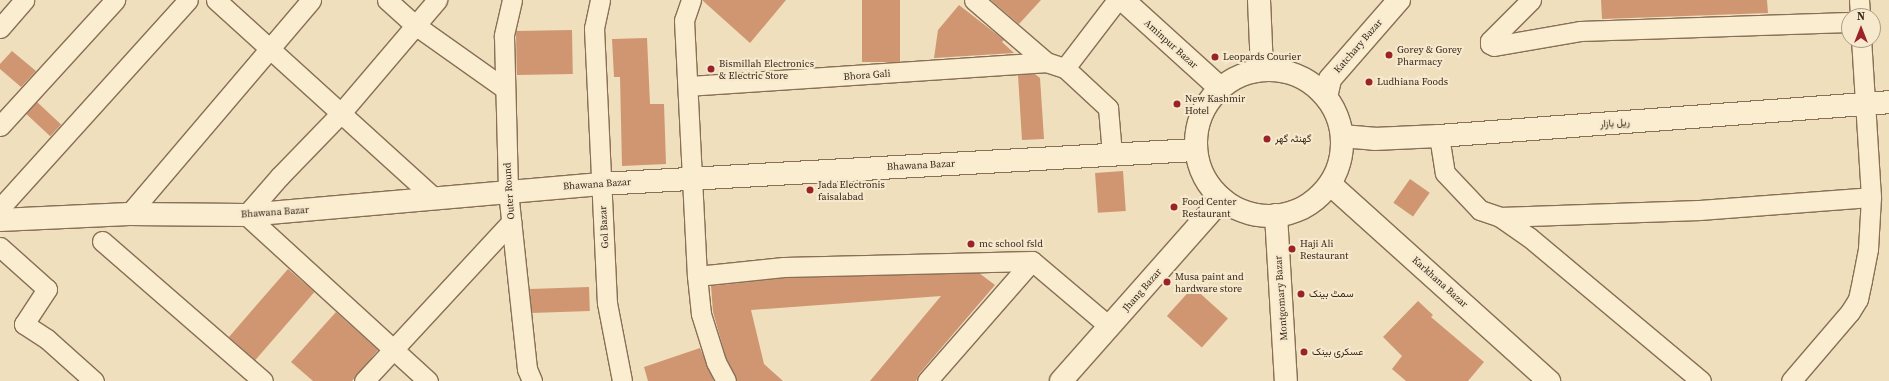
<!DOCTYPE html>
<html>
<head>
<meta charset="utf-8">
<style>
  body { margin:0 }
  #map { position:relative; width:1889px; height:381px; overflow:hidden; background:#efdfbd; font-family:"Source Serif 4",Vazirmatn,serif }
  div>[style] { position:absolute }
  .building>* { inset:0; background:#cf9671; transform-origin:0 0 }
  .roads { filter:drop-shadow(1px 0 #886f56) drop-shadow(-1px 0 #886f56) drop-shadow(0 1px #886f56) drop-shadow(0 -1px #886f56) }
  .street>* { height:19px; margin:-9.5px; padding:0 9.5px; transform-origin:9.5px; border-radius:9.5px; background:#faedd0 }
  .secondary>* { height:22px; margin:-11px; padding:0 11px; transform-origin:11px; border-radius:11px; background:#faedd0 }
  .secondary>.ring { margin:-11px; padding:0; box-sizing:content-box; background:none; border:22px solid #faedd0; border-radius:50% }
  .dots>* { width:11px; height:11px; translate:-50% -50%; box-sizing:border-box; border:2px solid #f7e9cd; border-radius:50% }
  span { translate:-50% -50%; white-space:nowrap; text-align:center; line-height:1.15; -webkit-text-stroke:4px #f7e9cd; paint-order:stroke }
  .street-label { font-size:10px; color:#37281b }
  .poi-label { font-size:10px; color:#37281b }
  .left { translate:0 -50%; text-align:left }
  .north { position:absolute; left:1841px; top:8px; width:40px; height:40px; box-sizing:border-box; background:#f7e9cd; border:1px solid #aa9c86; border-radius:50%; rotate:0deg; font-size:11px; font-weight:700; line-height:16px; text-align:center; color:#37281b }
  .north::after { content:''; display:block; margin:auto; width:14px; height:18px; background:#992327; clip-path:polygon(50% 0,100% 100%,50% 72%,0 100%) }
</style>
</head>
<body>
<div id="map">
  <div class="building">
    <i style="clip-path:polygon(702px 0,786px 0,750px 43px)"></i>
    <i style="left:862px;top:0;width:38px;height:62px"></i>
    <i style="clip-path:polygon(991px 0,1041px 0,1019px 24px)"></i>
    <i style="clip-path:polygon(1601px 0,1767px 0,1768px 13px,1602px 19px)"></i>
    <i style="clip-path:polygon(959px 5px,1004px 40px,1002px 42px,1014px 53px,934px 58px,938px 30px)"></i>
    <i style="left:572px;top:30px;width:44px;height:56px;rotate:89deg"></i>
    <i style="clip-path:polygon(647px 38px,650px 104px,664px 104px,666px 164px,622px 166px,620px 77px,614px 77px,612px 39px)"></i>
    <i style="clip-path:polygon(12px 51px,36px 71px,21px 87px,0 69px,0 64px)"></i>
    <i style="clip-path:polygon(1035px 74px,1040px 78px,1044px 139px,1022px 140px,1018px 75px)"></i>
    <i style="left:37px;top:102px;width:33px;height:16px;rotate:43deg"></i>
    <i style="left:1123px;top:171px;width:40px;height:28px;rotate:86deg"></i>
    <i style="left:1410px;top:179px;width:24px;height:29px;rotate:35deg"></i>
    <i style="left:288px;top:269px;width:35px;height:90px;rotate:41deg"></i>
    <i style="clip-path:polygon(979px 273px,995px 285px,919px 374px,916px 381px,870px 381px,941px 296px,751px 310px,764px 364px,783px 381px,737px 381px,726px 358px,713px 312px,711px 286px,785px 278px)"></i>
    <i style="left:589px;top:287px;width:24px;height:59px;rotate:88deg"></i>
    <i style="left:1193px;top:287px;width:47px;height:39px;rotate:42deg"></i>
    <i style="clip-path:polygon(1418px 301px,1433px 315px,1431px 317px,1484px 362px,1468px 381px,1406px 381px,1392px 369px,1402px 356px,1383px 337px)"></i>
    <i style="clip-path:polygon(336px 312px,378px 350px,352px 381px,313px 381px,291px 362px)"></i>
    <i style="clip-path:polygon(700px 348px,714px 381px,648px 381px,644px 367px)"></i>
  </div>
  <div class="roads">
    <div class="street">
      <i style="left:216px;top:0;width:294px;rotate:42.2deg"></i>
      <i style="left:387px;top:0;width:38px;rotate:42deg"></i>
      <i style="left:415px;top:25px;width:109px;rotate:35.3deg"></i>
      <i style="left:512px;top:0;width:37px;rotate:103deg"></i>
      <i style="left:504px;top:36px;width:155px;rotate:88.5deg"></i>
      <i style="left:508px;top:191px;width:179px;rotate:83.9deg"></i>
      <i style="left:527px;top:369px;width:13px;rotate:67deg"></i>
      <i style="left:600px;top:0;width:29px;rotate:102deg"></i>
      <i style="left:594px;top:28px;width:275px;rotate:87.3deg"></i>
      <i style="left:607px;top:303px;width:79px;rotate:79.1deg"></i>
      <i style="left:691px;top:0;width:21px;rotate:109deg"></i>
      <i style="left:684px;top:20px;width:256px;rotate:87.1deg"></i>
      <i style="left:697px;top:276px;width:38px;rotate:84deg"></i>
      <i style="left:701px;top:314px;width:50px;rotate:72.6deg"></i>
      <i style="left:716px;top:362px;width:21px;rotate:62deg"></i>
      <i style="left:974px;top:0;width:95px;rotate:40.7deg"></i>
      <i style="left:1046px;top:62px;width:20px;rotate:18deg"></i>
      <i style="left:1065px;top:68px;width:59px;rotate:42.9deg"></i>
      <i style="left:1108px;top:108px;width:46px;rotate:85deg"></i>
      <i style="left:1531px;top:0;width:58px;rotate:135deg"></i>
      <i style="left:1490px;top:41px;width:3px;rotate:90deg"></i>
      <i style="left:1490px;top:44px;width:4px;rotate:27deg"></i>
      <i style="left:1494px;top:46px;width:87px;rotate:-9.9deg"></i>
      <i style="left:1580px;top:31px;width:269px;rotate:-1.9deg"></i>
      <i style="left:1859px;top:0;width:16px;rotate:86deg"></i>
      <i style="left:0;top:28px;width:37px;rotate:-49deg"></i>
      <i style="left:1065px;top:68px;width:86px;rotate:-52.6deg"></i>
      <i style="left:688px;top:86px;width:359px;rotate:-3.8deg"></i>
      <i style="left:0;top:126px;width:171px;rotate:-47.6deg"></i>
      <i style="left:1439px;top:136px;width:37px;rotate:81deg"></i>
      <i style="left:1445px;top:173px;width:51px;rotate:46.6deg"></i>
      <i style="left:1480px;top:210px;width:21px;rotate:19deg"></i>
      <i style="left:1500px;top:217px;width:35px;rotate:35deg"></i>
      <i style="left:1529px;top:237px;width:224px;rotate:39.9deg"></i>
      <i style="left:0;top:208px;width:280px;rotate:-47.9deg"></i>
      <i style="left:129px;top:214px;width:281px;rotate:-49.6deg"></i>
      <i style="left:1500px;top:217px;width:199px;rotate:-2deg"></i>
      <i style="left:1699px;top:210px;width:172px;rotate:-4.3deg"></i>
      <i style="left:102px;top:241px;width:213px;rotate:41deg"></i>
      <i style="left:0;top:247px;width:63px;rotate:41.8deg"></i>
      <i style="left:47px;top:289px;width:42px;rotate:123.3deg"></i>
      <i style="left:24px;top:324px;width:27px;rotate:33deg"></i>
      <i style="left:47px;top:339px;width:63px;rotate:41.8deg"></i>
      <i style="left:697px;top:276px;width:87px;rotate:-5.9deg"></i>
      <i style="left:784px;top:267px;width:248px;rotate:-1.4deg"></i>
      <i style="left:1032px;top:261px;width:101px;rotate:40.2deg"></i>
      <i style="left:364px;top:381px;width:217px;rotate:-47.2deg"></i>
      <i style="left:428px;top:381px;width:246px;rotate:-137.6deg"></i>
      <i style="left:246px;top:215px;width:52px;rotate:-48.9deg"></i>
      <i style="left:280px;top:176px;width:86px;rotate:-45.9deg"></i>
      <i style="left:340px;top:114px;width:150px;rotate:-49.6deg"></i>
      <i style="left:927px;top:381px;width:159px;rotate:-48.8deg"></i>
      <i style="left:1791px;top:381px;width:91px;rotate:-49.5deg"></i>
      <i style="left:1850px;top:312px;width:15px;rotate:-58deg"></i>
      <i style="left:1858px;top:299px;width:19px;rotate:-78deg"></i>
      <i style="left:1862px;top:280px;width:32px;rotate:-79deg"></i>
      <i style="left:1868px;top:249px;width:52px;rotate:-86.7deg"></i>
      <i style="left:1871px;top:197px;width:157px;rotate:-93.6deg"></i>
    </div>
    <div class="secondary">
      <i style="left:1123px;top:0;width:131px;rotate:42.2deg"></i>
      <i style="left:1259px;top:0;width:70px;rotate:87.5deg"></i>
      <i class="ring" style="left:1196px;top:70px;width:124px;height:124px"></i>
      <i style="left:1326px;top:97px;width:18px;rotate:-77deg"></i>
      <i style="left:1330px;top:79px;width:105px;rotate:-48.9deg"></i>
      <i style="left:1342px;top:136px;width:32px;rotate:5deg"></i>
      <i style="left:1374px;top:139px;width:65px;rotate:-2.6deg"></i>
      <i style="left:1439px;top:136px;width:451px;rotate:-4.3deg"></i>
      <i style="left:1330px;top:184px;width:295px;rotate:42deg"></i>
      <i style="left:1276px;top:215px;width:166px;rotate:86.6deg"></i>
      <i style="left:0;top:220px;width:129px;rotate:-2.7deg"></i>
      <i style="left:129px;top:214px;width:117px;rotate:0.5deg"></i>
      <i style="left:246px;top:215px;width:356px;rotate:-5deg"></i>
      <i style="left:601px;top:184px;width:595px;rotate:-3.28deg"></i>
      <i style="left:1061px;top:381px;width:243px;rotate:-48.5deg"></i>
    </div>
  </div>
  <div class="dots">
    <i style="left:1389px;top:55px;background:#992327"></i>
    <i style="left:1215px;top:57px;background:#992327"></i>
    <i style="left:711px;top:69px;background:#992327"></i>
    <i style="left:1369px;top:82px;background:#992327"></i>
    <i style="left:1177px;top:104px;background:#992327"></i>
    <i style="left:1267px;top:139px;background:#992327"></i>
    <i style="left:810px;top:190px;background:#992327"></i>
    <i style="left:1174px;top:207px;background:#992327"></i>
    <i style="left:971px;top:244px;background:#992327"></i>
    <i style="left:1292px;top:249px;background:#992327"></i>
    <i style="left:1167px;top:282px;background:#992327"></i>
    <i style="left:1301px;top:294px;background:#992327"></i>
    <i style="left:1304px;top:352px;background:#992327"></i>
  </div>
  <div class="street-label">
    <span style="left:1171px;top:44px;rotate:42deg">Aminpur Bazar</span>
    <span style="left:1358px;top:46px;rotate:-49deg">Katchary Bazar</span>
    <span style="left:867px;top:75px;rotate:-4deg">Bhora Gali</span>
    <span style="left:1615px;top:123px;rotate:-4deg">ریل بازار</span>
    <span style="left:921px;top:165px;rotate:-3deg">Bhawana Bazar</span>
    <span style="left:597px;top:184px;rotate:-4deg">Bhawana Bazar</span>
    <span style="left:509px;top:191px;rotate:-94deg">Outer Round</span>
    <span style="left:275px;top:212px;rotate:-4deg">Bhawana Bazar</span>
    <span style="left:604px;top:227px;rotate:-93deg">Gol Bazar</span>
    <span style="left:1440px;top:282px;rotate:42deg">Karkhana Bazar</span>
    <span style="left:1142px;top:290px;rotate:-49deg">Jhang Bazar</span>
    <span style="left:1281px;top:298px;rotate:-94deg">Montgomary Bazar</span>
  </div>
  <div class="poi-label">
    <span class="left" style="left:1397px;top:55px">Gorey &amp; Gorey<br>Pharmacy</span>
    <span class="left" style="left:1223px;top:57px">Leopards Courier</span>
    <span class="left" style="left:719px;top:69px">Bismillah Electronics<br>&amp; Electric Store</span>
    <span class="left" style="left:1377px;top:82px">Ludhiana Foods</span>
    <span class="left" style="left:1185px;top:104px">New Kashmir<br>Hotel</span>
    <span class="left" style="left:1275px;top:139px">گھنٹہ گھر</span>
    <span class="left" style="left:818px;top:190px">Jada Electronis<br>faisalabad</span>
    <span class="left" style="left:1182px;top:207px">Food Center<br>Restaurant</span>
    <span class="left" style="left:1300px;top:249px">Haji Ali<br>Restaurant</span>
    <span class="left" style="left:979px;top:244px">mc school fsld</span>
    <span class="left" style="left:1175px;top:282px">Musa paint and<br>hardware store</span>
    <span class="left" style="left:1309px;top:294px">سمٹ بینک</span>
    <span class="left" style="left:1312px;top:352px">عسکری بینک</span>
  </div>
  <div class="north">N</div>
</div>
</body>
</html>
